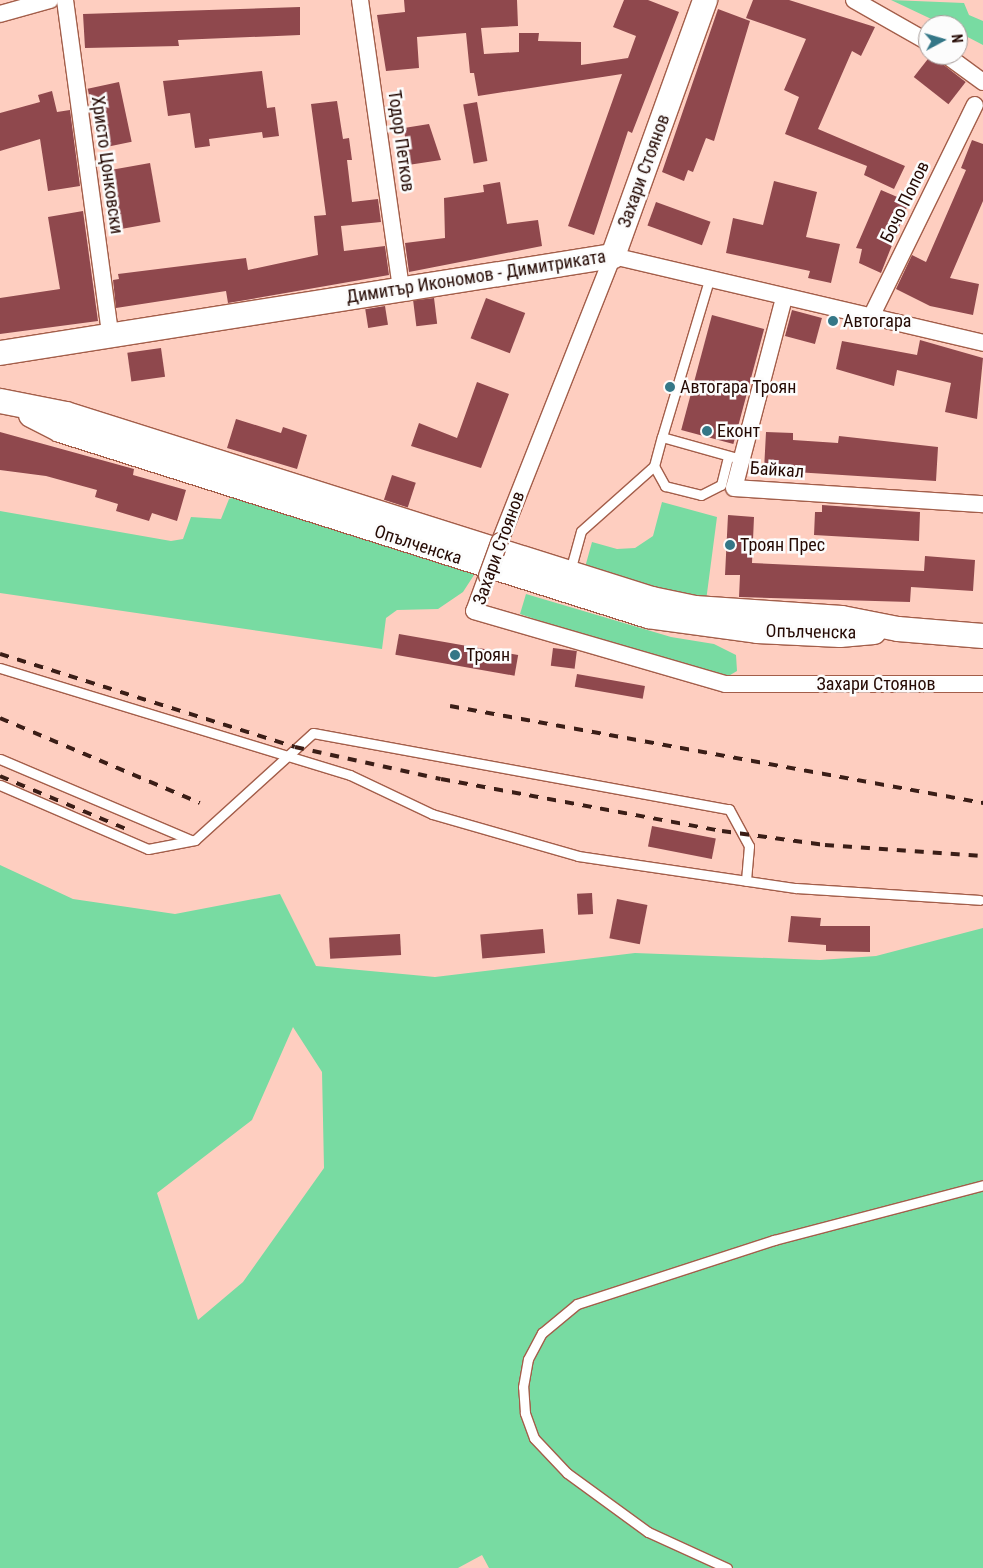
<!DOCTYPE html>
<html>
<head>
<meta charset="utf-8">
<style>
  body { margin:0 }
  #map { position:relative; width:983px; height:1568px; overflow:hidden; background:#fecec0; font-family:"Roboto Condensed",sans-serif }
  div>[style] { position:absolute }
  .green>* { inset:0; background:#78dba2 }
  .building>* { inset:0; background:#8f484d; transform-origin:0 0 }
  .roads { filter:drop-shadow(1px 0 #a35e4a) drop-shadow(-1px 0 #a35e4a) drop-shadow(0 1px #a35e4a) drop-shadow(0 -1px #a35e4a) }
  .lane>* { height:9px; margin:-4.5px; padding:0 4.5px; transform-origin:4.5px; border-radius:4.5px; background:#fff }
  .street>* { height:16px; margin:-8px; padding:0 8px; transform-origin:8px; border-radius:8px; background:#fff }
  .secondary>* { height:24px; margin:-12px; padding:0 12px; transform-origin:12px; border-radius:12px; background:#fff }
  .rail>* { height:4px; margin-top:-2px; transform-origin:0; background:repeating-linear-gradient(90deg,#3b1e17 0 9px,transparent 0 18px) }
  .bridges { filter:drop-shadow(1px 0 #a35e4a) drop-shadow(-1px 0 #a35e4a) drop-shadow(0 1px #a35e4a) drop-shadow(0 -1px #a35e4a) }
  .street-bridge>* { height:16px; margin:-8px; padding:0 8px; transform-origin:8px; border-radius:8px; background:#fff }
  .dots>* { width:14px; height:14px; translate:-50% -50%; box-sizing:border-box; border:2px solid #fcfcfc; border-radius:50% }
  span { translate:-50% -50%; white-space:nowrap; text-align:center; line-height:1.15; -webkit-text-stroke:5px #fcfcfc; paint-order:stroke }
  .street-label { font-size:18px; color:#240903 }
  .poi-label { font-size:18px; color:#240903 }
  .left { translate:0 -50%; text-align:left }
  .north { position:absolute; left:918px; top:15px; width:50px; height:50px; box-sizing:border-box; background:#fcfcfc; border:1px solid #a69b98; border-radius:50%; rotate:84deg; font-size:14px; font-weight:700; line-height:20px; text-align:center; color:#240903 }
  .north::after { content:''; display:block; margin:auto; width:18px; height:22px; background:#347787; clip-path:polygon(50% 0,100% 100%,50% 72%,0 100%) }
</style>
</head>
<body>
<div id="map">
  <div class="green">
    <i style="clip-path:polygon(891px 0,964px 3px,969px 15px,983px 21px,983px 45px,958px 32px,958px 25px,944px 25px)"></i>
    <i style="clip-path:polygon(236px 497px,454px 563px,474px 575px,463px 592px,438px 609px,397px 610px,386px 618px,382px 649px,0 593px,0 511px,171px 541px,183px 539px,191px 517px,221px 519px,229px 499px)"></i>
    <i style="clip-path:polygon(662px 502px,717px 517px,706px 601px,584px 571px,592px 542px,617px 549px,635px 548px,653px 536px)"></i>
    <i style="clip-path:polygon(526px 594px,671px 637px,714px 644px,736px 655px,737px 671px,725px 678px,676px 667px,520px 614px)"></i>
    <i style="clip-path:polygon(evenodd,0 865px,73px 899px,175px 914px,280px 894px,316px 966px,435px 977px,635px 953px,820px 960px,876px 956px,983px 928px,983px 1568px,489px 1568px,482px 1555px,458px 1568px,0 1568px,0 865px,293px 1027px,322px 1072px,324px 1168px,243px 1282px,198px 1320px,157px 1193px,252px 1120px,293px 1027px)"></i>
  </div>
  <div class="building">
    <i style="clip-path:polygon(404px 0,517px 0,518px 26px,481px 28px,484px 54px,519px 52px,519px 33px,539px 33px,538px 41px,581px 42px,581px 65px,628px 58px,636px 36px,613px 27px,624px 0,648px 0,679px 12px,632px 133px,628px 131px,594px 235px,568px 226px,622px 74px,478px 96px,474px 73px,470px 73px,466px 33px,417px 37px,419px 68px,386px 71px,377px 15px,405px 12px)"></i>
    <i style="clip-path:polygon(753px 0,789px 0,875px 27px,861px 56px,852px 51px,818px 129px,905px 166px,894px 189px,864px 175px,867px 166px,785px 134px,799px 97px,784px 90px,806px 39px,746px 18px)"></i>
    <i style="clip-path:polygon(300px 7px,300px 35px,178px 40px,179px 46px,85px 48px,83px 14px)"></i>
    <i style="clip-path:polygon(718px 9px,750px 21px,714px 141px,706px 138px,693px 172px,688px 170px,684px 181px,662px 172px)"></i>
    <i style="left:931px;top:55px;width:44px;height:28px;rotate:38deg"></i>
    <i style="clip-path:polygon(262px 71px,267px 108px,275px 107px,279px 136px,263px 138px,262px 132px,209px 139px,210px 146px,195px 148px,190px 113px,168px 116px,163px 81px)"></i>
    <i style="left:119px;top:82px;width:61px;height:32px;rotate:78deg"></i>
    <i style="clip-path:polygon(52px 91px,57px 112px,70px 110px,80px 186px,48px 191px,40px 139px,0 151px,0 113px,40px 102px,38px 95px)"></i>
    <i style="clip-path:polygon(337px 101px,343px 139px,349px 138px,352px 160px,347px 160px,352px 202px,378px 199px,381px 222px,341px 226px,344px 251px,385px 246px,389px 275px,228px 303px,226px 291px,116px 308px,113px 280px,119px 279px,118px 274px,246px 258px,248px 270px,318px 255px,314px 216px,326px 215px,311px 104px)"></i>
    <i style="left:477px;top:102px;width:60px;height:14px;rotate:80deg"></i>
    <i style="clip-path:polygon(429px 124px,441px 160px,408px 165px,404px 128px)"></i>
    <i style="clip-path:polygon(972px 140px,983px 144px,983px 201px,950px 278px,979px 284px,973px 315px,930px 306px,896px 289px,912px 255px,926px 262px,966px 170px,961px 168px)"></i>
    <i style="left:150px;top:163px;width:60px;height:40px;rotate:80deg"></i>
    <i style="clip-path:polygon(774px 181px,817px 192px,806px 237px,840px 244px,831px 283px,808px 278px,810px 271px,726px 253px,733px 218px,763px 225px)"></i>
    <i style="clip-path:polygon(500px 182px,507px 224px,538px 220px,542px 246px,409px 272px,405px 243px,445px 238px,444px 198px,484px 192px,483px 185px)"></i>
    <i style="clip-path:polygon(881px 190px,909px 202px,881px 273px,859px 263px,862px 249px,856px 248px)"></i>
    <i style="left:656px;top:202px;width:58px;height:25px;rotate:20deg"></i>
    <i style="clip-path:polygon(83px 211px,98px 321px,0 334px,0 298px,60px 289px,48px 217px)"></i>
    <i style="left:434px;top:298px;width:26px;height:21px;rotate:83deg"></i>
    <i style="left:486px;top:298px;width:42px;height:43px;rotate:21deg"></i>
    <i style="left:385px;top:306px;width:19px;height:20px;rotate:81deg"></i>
    <i style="left:792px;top:310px;width:31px;height:27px;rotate:15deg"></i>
    <i style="left:712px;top:315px;width:54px;height:119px;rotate:15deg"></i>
    <i style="clip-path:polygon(920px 340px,983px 358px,977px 419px,945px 412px,951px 383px,897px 370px,894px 386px,836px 369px,842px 341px,917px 355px)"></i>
    <i style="left:161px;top:348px;width:29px;height:34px;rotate:82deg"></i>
    <i style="clip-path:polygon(477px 382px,509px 394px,481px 468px,411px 446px,419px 423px,457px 438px)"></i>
    <i style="clip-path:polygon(236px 419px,281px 433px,283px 427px,307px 435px,297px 469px,227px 448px)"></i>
    <i style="clip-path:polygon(0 432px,134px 469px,133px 475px,186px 490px,177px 521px,152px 513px,149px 521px,116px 511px,118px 504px,95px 497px,97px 490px,46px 476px,0 470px)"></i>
    <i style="clip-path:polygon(766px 432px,793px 433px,793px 440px,838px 443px,839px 436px,938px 447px,936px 481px,764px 470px)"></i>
    <i style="left:392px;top:475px;width:25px;height:26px;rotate:18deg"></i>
    <i style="clip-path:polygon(822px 505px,920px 512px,919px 541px,814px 535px,815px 512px,822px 512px)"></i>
    <i style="clip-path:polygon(728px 515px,754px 517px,752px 563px,924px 571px,925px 556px,975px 560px,973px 591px,911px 587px,910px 602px,739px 597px,740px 575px,725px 575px)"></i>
    <i style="left:399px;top:634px;width:121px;height:21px;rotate:10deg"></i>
    <i style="left:553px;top:648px;width:24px;height:18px;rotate:7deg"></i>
    <i style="left:577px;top:674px;width:69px;height:13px;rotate:10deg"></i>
    <i style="left:652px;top:826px;width:65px;height:21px;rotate:11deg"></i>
    <i style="left:592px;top:893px;width:21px;height:15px;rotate:87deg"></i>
    <i style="left:617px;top:899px;width:31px;height:40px;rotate:11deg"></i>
    <i style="clip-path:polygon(791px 916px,821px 918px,820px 926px,870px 926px,870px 952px,826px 951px,826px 945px,788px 942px)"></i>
    <i style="left:543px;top:929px;width:24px;height:63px;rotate:85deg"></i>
    <i style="left:400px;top:934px;width:21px;height:71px;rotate:87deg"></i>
  </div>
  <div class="roads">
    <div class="lane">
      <i style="left:709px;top:280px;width:164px;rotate:106.7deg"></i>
      <i style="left:662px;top:437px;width:82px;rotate:15.6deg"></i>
      <i style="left:654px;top:466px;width:23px;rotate:61deg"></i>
      <i style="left:665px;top:486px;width:37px;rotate:14deg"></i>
      <i style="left:701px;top:495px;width:22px;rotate:-27deg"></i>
      <i style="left:721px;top:485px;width:30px;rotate:-76deg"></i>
      <i style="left:570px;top:571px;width:41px;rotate:-74.6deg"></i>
      <i style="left:581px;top:531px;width:98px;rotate:-41.7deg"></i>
      <i style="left:654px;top:466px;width:30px;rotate:-75deg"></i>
      <i style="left:0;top:668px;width:366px;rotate:17deg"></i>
      <i style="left:350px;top:775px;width:91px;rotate:25.4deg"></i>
      <i style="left:432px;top:814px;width:152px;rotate:16deg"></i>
      <i style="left:578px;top:856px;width:220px;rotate:8.4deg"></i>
      <i style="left:796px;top:888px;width:184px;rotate:3.7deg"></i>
      <i style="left:0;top:759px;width:207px;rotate:23deg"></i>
      <i style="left:0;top:785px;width:161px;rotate:23.4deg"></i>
      <i style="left:148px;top:849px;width:48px;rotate:-10.8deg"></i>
      <i style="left:195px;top:840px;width:159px;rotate:-42.2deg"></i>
      <i style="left:313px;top:733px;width:423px;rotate:10.4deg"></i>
      <i style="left:729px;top:809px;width:42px;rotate:61.6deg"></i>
      <i style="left:749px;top:846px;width:35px;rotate:95deg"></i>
      <i style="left:727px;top:1568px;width:87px;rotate:-155.5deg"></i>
      <i style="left:648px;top:1532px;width:100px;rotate:-143.9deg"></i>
      <i style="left:567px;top:1473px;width:48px;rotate:-133.3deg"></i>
      <i style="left:534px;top:1438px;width:27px;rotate:-110deg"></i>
      <i style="left:525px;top:1413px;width:26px;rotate:-94deg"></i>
      <i style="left:523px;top:1387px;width:28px;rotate:-80deg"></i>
      <i style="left:528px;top:1359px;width:30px;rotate:-62deg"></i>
      <i style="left:542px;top:1333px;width:45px;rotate:-39.6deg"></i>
      <i style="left:577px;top:1304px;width:207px;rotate:-18deg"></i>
      <i style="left:774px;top:1240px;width:216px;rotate:-14.7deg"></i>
    </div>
    <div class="street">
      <i style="left:65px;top:0;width:338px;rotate:82.3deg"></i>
      <i style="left:360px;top:0;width:291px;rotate:81.9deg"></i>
      <i style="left:854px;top:0;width:85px;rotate:29.6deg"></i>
      <i style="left:0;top:14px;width:52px;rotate:-15.6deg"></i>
      <i style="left:946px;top:55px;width:46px;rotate:36.1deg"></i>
      <i style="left:784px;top:298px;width:196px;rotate:104.7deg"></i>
      <i style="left:734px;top:488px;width:250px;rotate:3.7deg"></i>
      <i style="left:871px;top:317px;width:236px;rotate:-63.9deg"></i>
      <i style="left:500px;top:541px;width:307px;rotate:-68.4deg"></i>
      <i style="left:613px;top:256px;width:380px;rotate:13.2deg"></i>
      <i style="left:487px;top:576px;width:37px;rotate:110deg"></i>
      <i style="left:474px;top:611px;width:262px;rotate:16.2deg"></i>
      <i style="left:726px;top:684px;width:257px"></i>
    </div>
    <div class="secondary">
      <i style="left:0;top:353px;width:621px;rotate:-8.99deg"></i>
      <i style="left:613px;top:256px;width:272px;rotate:-70.2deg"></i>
      <i style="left:0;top:401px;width:67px;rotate:11.1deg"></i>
      <i style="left:66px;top:414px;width:615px;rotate:17.52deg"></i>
      <i style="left:652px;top:599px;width:44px;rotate:11.8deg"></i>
      <i style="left:695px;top:608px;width:147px;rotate:3.9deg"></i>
      <i style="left:842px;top:618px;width:57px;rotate:11.1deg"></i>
      <i style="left:898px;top:629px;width:85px;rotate:4.7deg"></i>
      <i style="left:31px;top:415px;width:33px;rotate:27deg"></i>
      <i style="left:60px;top:430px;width:617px;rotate:17.55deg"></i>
      <i style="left:648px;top:616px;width:110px;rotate:7.8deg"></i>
      <i style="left:757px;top:631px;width:83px;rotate:2.8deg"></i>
      <i style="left:840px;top:635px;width:34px;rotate:-5deg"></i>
    </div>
  </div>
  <div class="rail">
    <i style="left:0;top:654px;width:309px;rotate:17.5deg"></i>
    <i style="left:295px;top:747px;width:149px;rotate:12.4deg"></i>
    <i style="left:441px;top:779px;width:286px;rotate:10.5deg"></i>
    <i style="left:722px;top:831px;width:104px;rotate:7.7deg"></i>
    <i style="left:825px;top:845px;width:158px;rotate:4deg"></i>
    <i style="left:450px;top:706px;width:542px;rotate:10.31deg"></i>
    <i style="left:0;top:718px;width:217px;rotate:23deg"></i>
    <i style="left:0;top:776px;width:142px;rotate:22.8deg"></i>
  </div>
  <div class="bridges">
    <div class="street-bridge">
      <i style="left:487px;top:576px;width:37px;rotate:-70deg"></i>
    </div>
  </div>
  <div class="dots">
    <i style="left:833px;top:321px;background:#347787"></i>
    <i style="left:670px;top:387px;background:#347787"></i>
    <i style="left:707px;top:431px;background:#347787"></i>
    <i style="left:730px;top:545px;background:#347787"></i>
    <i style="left:455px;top:655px;background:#347787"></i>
  </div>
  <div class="street-label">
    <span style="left:401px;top:141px;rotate:82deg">Тодор Петков</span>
    <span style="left:107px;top:165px;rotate:82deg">Христо Цонковски</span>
    <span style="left:644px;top:171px;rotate:-70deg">Захари Стоянов</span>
    <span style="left:905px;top:202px;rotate:-64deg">Бочо Попов</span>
    <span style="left:476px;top:277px;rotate:-9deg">Димитър Икономов - Димитриката</span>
    <span style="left:777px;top:470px;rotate:4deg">Байкал</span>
    <span style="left:418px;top:545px;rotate:18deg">Опълченска</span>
    <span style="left:499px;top:548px;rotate:-70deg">Захари Стоянов</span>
    <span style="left:811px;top:632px;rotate:1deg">Опълченска</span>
    <span style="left:876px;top:684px">Захари Стоянов</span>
  </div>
  <div class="poi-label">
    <span class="left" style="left:843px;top:321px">Автогара</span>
    <span class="left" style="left:680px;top:387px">Автогара Троян</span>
    <span class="left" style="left:717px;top:431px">Еконт</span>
    <span class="left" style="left:740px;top:545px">Троян Прес</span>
    <span class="left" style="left:466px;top:655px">Троян</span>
  </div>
  <div class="north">N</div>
</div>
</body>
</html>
